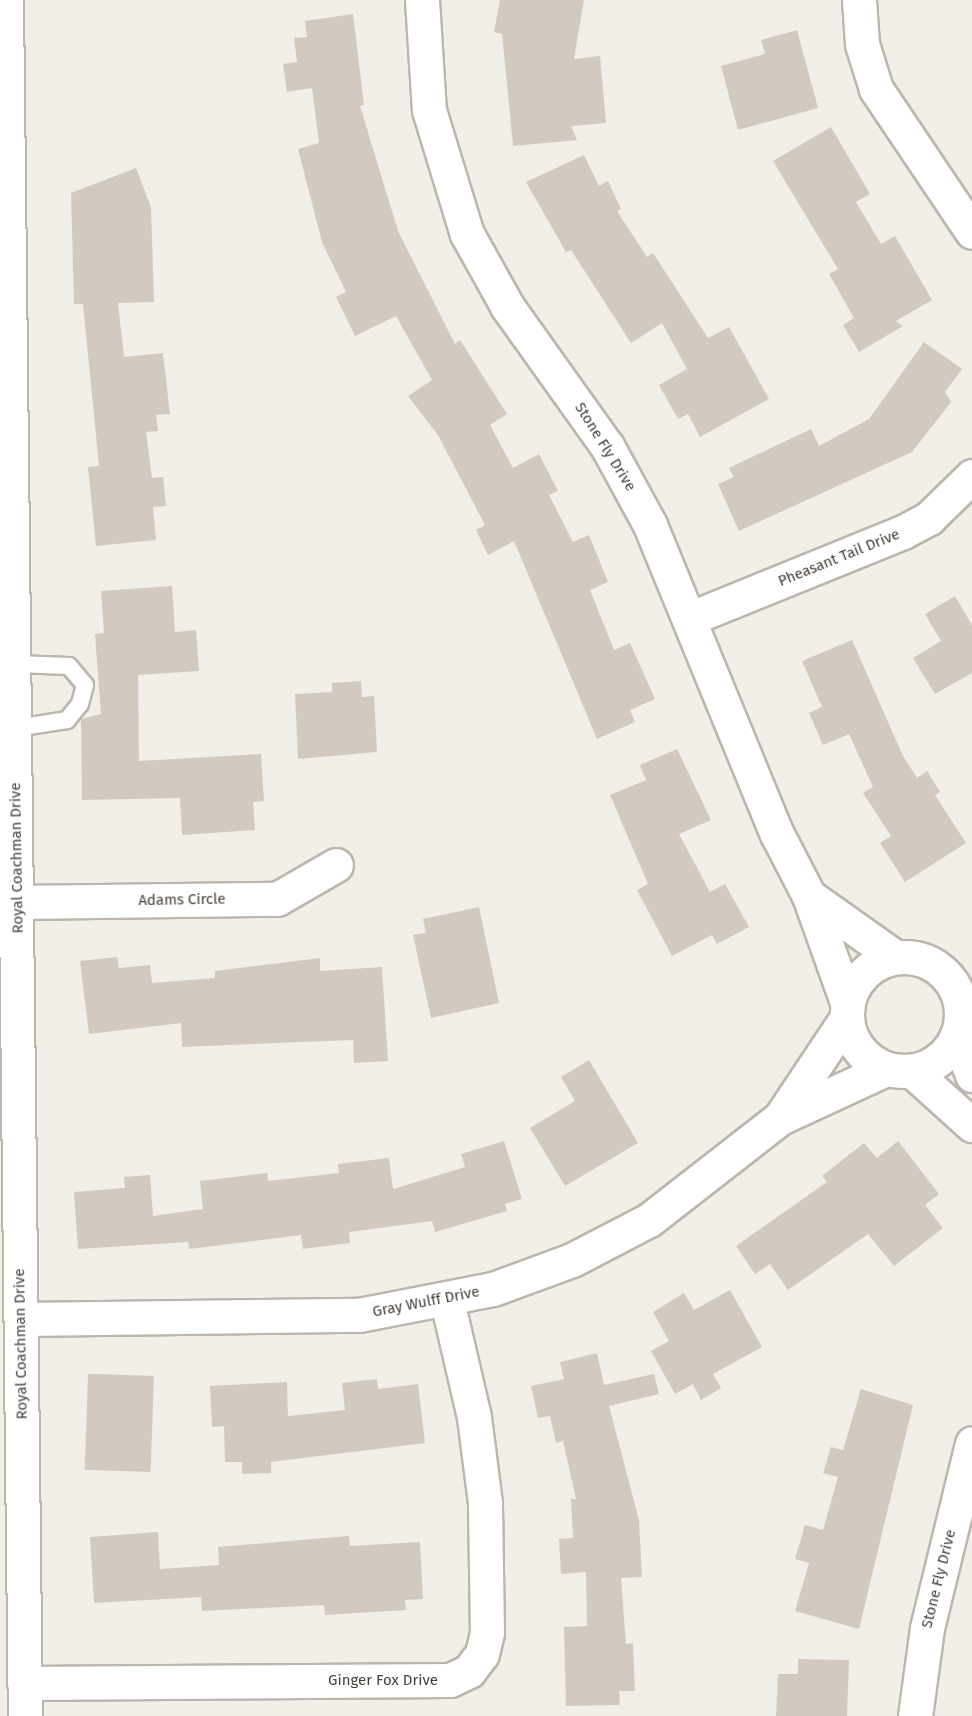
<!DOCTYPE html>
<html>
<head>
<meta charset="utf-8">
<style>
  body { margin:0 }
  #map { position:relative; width:972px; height:1716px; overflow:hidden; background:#f2efe8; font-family:"Fira Sans",sans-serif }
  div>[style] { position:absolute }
  .building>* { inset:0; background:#d2cabf; transform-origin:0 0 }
  .roads { filter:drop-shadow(2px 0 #bcb6ac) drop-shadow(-2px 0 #bcb6ac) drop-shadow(0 2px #bcb6ac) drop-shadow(0 -2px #bcb6ac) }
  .service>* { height:16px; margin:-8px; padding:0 8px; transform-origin:8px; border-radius:8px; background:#fff }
  .minor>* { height:33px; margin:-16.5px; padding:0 16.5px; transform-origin:16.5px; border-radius:16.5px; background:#fff }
  .minor>.ring { margin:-16.5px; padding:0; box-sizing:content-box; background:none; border:33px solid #fff; border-radius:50% }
  span { translate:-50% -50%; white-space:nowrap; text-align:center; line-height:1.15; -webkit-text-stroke:6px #fff; paint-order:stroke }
  .street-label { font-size:15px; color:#453f38 }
</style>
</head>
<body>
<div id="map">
  <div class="building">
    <i style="clip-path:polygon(500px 0,584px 0,574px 59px,600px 56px,606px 123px,571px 126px,577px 140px,513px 146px,502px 34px,494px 32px)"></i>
    <i style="clip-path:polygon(353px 14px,364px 105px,360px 106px,398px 231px,455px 344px,460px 340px,507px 414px,490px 425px,513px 468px,539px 454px,558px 491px,549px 495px,573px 542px,589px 535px,608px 582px,590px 590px,614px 650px,630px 643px,655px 699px,630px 710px,635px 722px,597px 739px,514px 541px,488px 555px,476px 530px,485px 525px,438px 435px,408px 396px,432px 380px,396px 316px,355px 336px,336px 297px,346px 292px,322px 242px,298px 149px,319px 143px,312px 88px,287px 92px,283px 64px,297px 62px,294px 38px,307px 37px,305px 21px)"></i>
    <i style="clip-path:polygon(797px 30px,818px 108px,738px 130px,721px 66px,765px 54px,761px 40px)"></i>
    <i style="clip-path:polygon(831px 127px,870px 194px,856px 202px,881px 244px,895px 236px,932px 300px,896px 321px,903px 326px,859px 352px,843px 325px,854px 318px,829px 274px,838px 269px,773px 161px)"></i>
    <i style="clip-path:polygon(584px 155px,599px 186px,608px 181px,621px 209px,617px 211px,647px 257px,653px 253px,708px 338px,729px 327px,769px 399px,700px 437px,688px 414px,678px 419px,659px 385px,687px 369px,662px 323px,631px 343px,571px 250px,566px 252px,526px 182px)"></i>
    <i style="clip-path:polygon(136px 168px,151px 207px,154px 302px,118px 303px,124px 357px,163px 353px,170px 414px,156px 415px,158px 431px,146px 432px,152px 478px,163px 477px,166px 506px,153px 507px,156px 540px,96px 546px,88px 467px,99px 466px,83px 304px,74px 304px,71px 193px)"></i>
    <i style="clip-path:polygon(924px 342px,962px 369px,945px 392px,951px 402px,912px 452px,739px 531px,718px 484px,734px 477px,729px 468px,811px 429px,819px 446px,869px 419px)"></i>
    <i style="clip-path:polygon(172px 586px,175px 632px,196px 630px,199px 671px,138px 675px,139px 761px,261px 754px,264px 801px,253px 802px,255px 830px,182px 835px,180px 798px,82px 800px,81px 719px,101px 714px,95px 634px,104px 633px,101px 591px)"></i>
    <i style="clip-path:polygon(955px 596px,972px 625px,972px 673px,935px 694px,913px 658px,941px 641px,925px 614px)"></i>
    <i style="clip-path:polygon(852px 640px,903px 756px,917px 778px,927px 771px,940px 792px,935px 795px,966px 843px,905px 882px,880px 843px,891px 836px,863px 793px,873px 787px,849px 734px,823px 745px,809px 713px,822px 707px,802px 661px)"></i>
    <i style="clip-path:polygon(361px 681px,362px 697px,374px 696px,377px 752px,298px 759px,295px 694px,332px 692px,332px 683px)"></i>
    <i style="clip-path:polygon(677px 749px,711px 820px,679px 834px,710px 892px,725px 884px,749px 927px,717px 944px,712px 935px,672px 956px,637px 890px,648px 884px,610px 795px,646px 780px,640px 765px)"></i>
    <i style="clip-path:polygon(479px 907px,499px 1003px,431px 1018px,413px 935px,426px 933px,423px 919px)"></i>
    <i style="clip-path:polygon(117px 957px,119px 968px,150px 965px,152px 983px,215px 978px,215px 971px,320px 958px,320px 971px,382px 967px,388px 1061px,354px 1063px,353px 1040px,182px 1047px,181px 1023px,89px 1034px,80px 961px)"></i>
    <i style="clip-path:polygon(589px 1060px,638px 1143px,565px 1186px,530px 1128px,575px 1101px,561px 1077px)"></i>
    <i style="clip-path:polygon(504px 1141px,522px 1199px,505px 1204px,507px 1211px,435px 1232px,432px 1221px,349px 1232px,350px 1243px,303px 1249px,301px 1235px,189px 1249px,188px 1242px,78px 1249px,74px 1192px,125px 1188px,124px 1177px,150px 1175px,153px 1216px,203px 1209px,200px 1181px,267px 1173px,268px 1181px,339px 1173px,338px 1164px,389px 1158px,393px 1189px,465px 1167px,461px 1154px)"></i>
    <i style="clip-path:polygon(898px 1141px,939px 1194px,925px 1205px,943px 1228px,894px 1266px,868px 1234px,788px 1290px,770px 1264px,755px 1274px,736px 1246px,827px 1182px,822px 1176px,864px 1143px,877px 1158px)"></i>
    <i style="clip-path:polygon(730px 1290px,762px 1347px,713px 1374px,721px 1388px,701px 1400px,693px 1384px,675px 1394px,651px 1351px,669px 1341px,653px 1312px,684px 1293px,694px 1310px)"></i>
    <i style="clip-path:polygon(597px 1353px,604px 1385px,654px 1374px,659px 1394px,609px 1406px,639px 1520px,642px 1577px,621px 1578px,626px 1644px,633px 1643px,635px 1691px,619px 1691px,620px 1705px,566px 1706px,564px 1627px,587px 1626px,586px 1572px,561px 1574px,559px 1539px,573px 1538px,571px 1499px,576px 1499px,563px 1441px,556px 1443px,550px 1416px,538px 1418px,531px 1386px,564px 1379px,560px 1362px)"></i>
    <i style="left:154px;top:1376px;width:96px;height:66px;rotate:92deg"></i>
    <i style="clip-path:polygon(377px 1379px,378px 1389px,418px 1384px,425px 1443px,271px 1462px,271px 1473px,242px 1474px,242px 1462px,225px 1462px,224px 1426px,212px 1427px,210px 1386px,287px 1382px,288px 1416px,345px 1410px,342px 1383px)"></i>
    <i style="clip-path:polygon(861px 1389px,913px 1405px,859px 1629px,795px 1611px,809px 1563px,795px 1559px,805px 1525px,823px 1530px,838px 1477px,823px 1473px,831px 1447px,843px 1450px)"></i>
    <i style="clip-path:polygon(158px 1532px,160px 1569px,219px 1565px,218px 1547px,349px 1536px,350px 1546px,420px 1542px,423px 1599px,405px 1600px,406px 1610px,325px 1615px,324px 1605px,202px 1611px,201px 1597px,94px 1603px,90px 1537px)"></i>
    <i style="clip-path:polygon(798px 1659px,849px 1660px,847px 1716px,776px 1716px,778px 1674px,798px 1674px)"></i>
  </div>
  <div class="roads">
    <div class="service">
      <i style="left:16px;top:664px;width:53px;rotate:2.2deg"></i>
      <i style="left:69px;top:666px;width:25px;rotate:50deg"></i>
      <i style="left:85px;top:685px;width:20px;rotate:105deg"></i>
      <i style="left:80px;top:704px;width:21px;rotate:129deg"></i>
      <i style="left:67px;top:720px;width:52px;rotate:171.1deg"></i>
    </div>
    <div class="minor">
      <i style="left:6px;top:0;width:1716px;rotate:89.37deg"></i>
      <i style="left:422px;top:0;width:110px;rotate:86.4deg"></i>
      <i style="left:429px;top:110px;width:130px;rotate:73deg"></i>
      <i style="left:467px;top:234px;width:82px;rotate:60.9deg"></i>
      <i style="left:507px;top:306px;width:172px;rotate:54.5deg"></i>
      <i style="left:607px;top:446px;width:90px;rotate:61.4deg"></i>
      <i style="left:650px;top:525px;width:334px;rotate:67.7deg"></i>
      <i style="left:777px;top:834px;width:70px;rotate:62.7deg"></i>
      <i style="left:809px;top:896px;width:113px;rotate:70.3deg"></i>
      <i style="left:859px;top:0;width:44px;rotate:86.1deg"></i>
      <i style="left:862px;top:44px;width:47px;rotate:72.7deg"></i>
      <i style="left:876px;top:89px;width:172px;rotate:56.1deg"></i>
      <i style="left:691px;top:618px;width:229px;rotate:-22.1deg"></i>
      <i style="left:903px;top:532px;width:30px;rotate:-28deg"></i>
      <i style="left:929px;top:518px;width:60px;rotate:-44.3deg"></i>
      <i style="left:809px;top:896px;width:105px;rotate:35.3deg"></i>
      <i style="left:18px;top:902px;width:259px;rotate:-0.7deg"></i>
      <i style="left:277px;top:899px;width:68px;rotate:-30deg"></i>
      <i class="ring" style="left:847px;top:957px;width:81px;height:81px"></i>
      <i style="left:957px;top:1035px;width:43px;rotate:69.4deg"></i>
      <i style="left:912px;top:1071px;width:81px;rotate:42deg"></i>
      <i style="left:780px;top:1118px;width:119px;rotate:-56.3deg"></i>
      <i style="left:21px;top:1319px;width:338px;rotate:-0.7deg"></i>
      <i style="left:359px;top:1315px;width:136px;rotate:-11deg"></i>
      <i style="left:493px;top:1289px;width:84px;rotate:-20.2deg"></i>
      <i style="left:572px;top:1260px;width:87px;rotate:-27.5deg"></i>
      <i style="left:649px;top:1220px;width:166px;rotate:-37.9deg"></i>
      <i style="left:780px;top:1118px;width:117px;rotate:-24.8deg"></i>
      <i style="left:24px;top:1683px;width:426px;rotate:-0.4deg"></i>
      <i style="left:450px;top:1680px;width:21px;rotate:-25deg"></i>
      <i style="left:469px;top:1671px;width:21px;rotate:-53deg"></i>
      <i style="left:482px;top:1654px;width:22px;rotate:-77deg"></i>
      <i style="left:487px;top:1633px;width:130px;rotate:-90.9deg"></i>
      <i style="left:485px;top:1503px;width:87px;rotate:-97.3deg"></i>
      <i style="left:474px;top:1417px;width:119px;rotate:-103.1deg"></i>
      <i style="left:915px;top:1716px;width:89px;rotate:-82.2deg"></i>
      <i style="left:927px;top:1628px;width:190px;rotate:-76.3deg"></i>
    </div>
  </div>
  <div class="street-label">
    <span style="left:605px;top:447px;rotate:58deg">Stone Fly Drive</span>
    <span style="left:839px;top:558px;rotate:-22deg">Pheasant Tail Drive</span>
    <span style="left:17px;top:858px;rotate:-91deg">Royal Coachman Drive</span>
    <span style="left:182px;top:900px;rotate:-1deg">Adams Circle</span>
    <span style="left:426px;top:1302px;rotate:-11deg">Gray Wulff Drive</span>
    <span style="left:21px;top:1344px;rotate:-91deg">Royal Coachman Drive</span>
    <span style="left:939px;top:1579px;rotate:-76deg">Stone Fly Drive</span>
    <span style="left:383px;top:1681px">Ginger Fox Drive</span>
  </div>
</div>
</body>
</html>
